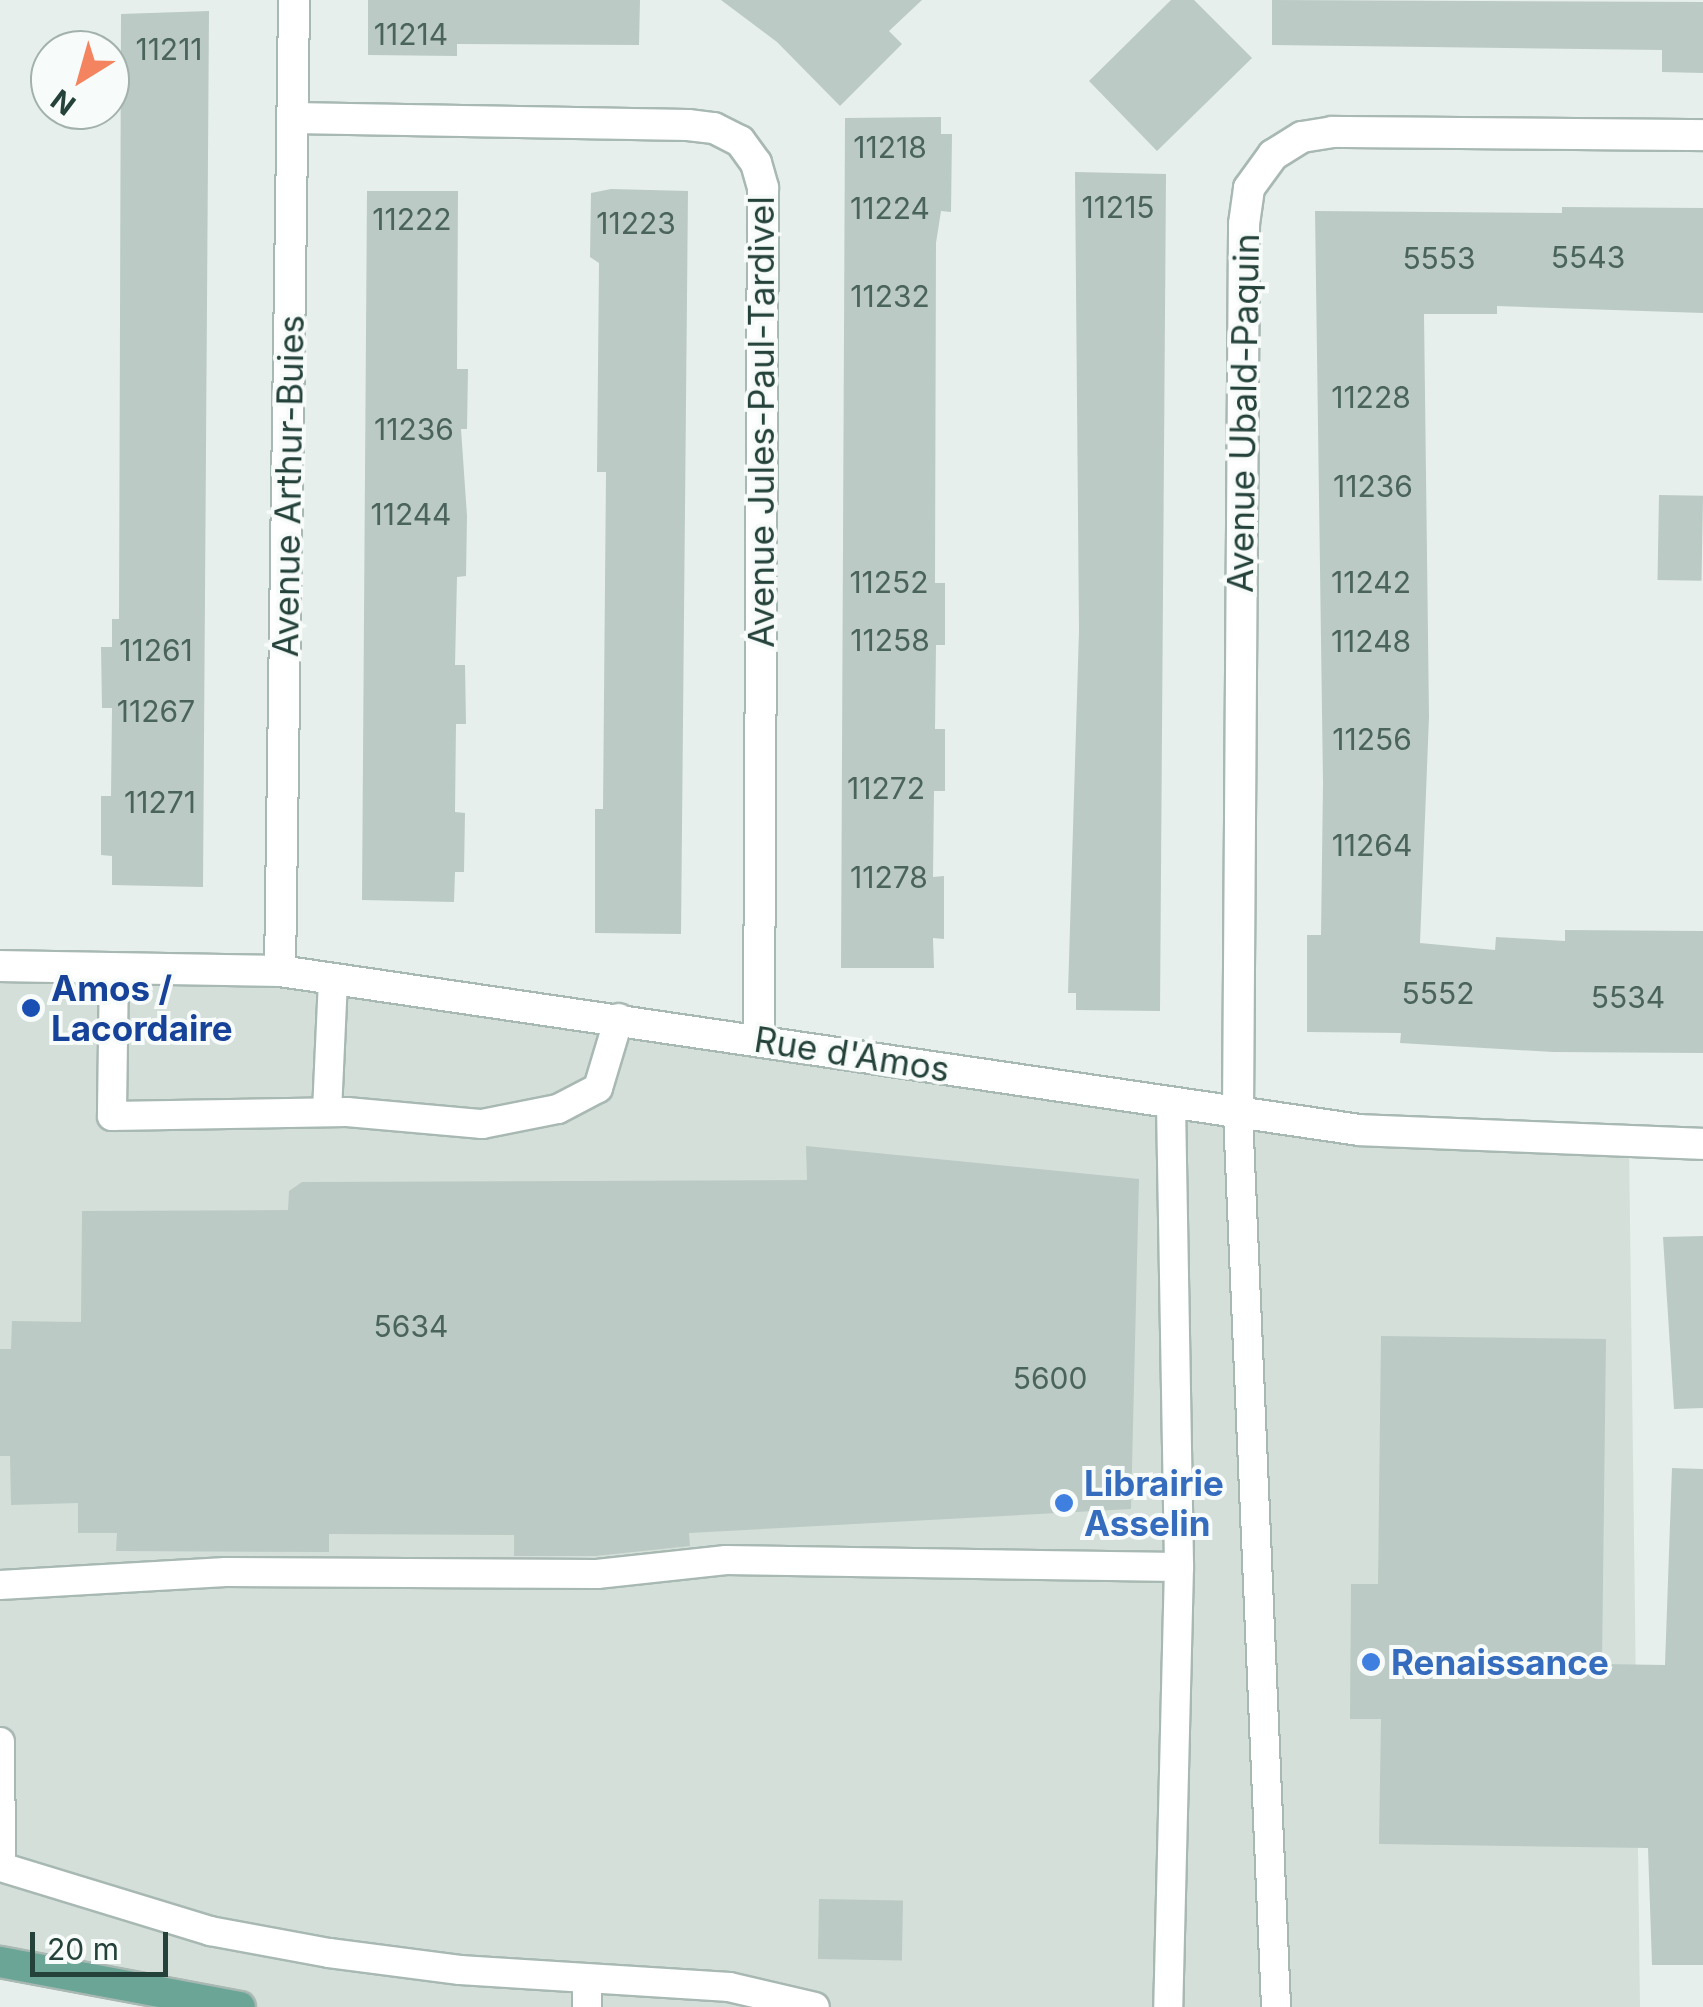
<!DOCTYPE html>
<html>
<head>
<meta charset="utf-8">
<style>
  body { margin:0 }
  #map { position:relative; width:1703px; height:2007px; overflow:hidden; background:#e6efeb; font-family:Inter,sans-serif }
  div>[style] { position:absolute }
  .built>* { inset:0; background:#d4dfda }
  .building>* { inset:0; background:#bbcac4; transform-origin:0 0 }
  .roads { filter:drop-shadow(2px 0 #a8b8b2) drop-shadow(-2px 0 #a8b8b2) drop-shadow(0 2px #a8b8b2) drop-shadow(0 -2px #a8b8b2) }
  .lane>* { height:28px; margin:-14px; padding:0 14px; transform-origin:14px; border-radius:14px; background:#fff }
  .street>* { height:30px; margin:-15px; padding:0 15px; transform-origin:15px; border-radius:15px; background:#fff }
  .primary>* { height:30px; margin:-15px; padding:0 15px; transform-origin:15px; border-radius:15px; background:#6aa596 }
  .dots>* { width:28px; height:28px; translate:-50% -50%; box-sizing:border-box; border:5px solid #f7fbf9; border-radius:50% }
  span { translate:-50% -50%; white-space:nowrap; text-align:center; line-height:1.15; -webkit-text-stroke:8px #f7fbf9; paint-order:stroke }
  .number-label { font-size:30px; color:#4a645c }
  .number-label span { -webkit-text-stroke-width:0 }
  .street-label { font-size:35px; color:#24423a }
  .transit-label { font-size:35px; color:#164399; font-weight:700 }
  .left { translate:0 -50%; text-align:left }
  .shop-label { font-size:35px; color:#366cbe; font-weight:700 }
  .north { position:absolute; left:30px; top:30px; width:100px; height:100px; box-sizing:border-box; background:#f7fbf9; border:2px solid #a3b1ad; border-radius:50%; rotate:217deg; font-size:28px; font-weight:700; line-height:40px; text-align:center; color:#24423a }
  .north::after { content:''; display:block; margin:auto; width:35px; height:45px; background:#f4845f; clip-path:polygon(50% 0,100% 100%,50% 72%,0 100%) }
  .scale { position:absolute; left:30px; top:1932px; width:138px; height:45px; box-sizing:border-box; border:5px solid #24423a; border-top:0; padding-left:12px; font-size:30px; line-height:35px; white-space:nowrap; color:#24423a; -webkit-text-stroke:8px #f7fbf9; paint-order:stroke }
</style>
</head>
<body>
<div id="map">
  <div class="built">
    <i style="clip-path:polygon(0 966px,280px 971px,1238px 1114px,1629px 1144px,1640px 2007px,237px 2007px,0 1960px)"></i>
  </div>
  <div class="building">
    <i style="clip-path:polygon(368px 0,640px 0,639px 45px,457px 44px,457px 56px,368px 55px)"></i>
    <i style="clip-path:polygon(721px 0,922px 0,889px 31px,902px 44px,840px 106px,777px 42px)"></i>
    <i style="clip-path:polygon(1171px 0,1194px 0,1252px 58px,1157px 151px,1089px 81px)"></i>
    <i style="clip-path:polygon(1272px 0,1703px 2px,1703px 73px,1662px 72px,1662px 50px,1272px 45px)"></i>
    <i style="clip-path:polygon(209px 11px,203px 887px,112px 885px,112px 856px,101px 855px,101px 796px,111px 796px,112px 708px,102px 708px,101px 647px,112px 647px,112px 619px,119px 619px,121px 14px)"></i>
    <i style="clip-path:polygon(941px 117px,941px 134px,952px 134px,951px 212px,941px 211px,936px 243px,935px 583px,945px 583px,945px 645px,936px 645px,935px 729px,945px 729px,945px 791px,934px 791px,933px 877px,944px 876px,944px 939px,933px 938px,934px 968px,841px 968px,845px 118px)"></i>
    <i style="clip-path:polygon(1075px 172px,1166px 174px,1160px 1011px,1076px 1010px,1076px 993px,1068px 993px,1079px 630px)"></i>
    <i style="clip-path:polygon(611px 189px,688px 191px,681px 934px,595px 933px,595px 809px,603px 809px,606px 472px,597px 472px,599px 263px,590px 257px,591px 193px)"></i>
    <i style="clip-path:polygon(367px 191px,458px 191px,457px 369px,468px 369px,467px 429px,461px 429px,467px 516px,466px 576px,457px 577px,455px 665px,465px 665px,466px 724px,456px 724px,455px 812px,465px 813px,464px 872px,455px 872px,454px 902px,362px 900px)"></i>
    <i style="clip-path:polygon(1562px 207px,1703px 208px,1703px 313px,1497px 306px,1497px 314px,1424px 314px,1429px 717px,1420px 943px,1495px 950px,1496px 937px,1565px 941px,1565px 930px,1703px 931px,1703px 1053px,1553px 1052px,1400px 1043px,1401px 1033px,1307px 1032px,1307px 935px,1321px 935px,1323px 783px,1315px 211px,1562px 213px)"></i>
    <i style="left:1659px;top:495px;width:44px;height:85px;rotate:1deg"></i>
    <i style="clip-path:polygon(806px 1146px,1139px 1179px,1131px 1509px,689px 1533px,690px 1546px,596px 1556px,514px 1556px,514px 1535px,329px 1534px,329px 1552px,116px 1551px,117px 1533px,78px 1533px,78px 1503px,11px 1505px,10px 1456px,0 1456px,0 1349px,11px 1349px,12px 1321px,81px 1322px,82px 1211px,288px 1210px,289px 1191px,302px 1182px,807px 1180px)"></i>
    <i style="clip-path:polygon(1703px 1236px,1703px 1408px,1674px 1409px,1663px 1237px)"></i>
    <i style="clip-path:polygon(1381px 1336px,1606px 1339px,1602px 1664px,1665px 1665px,1672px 1468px,1703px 1469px,1703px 1965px,1652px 1965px,1648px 1848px,1379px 1844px,1381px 1719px,1350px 1719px,1351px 1584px,1378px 1584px)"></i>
    <i style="left:819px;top:1899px;width:84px;height:60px;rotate:1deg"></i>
  </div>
  <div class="roads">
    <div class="lane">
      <i style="left:114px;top:968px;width:148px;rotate:90.8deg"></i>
      <i style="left:112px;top:1116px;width:235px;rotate:-1deg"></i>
      <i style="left:347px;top:1112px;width:136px;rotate:5.1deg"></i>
      <i style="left:482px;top:1124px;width:77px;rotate:-11.2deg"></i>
      <i style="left:558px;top:1109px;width:45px;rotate:-27.7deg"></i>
      <i style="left:598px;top:1088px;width:73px;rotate:-73.3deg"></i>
      <i style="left:1171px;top:1104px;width:463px;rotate:89deg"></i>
      <i style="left:327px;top:1112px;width:133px;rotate:-87.4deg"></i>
      <i style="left:1238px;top:1114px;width:894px;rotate:87.56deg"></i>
      <i style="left:0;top:1585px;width:226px;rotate:-3.3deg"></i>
      <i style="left:226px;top:1572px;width:371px;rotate:0.3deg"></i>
      <i style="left:597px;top:1574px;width:130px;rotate:-6.2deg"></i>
      <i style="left:726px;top:1560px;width:453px;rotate:0.9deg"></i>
      <i style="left:1179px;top:1567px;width:440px;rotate:91.4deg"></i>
      <i style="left:0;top:1742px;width:125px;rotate:89.5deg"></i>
      <i style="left:1px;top:1867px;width:219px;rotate:17deg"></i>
      <i style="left:210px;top:1931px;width:121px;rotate:10.5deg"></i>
      <i style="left:329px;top:1953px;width:132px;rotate:7.4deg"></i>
      <i style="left:460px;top:1970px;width:270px;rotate:3.6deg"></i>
      <i style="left:729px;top:1987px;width:88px;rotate:13.1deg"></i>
      <i style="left:587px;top:1979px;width:28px;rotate:90deg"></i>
    </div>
    <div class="street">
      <i style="left:293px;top:118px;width:395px;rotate:1deg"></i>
      <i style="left:688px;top:125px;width:26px;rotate:7deg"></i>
      <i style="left:714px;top:128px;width:29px;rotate:27deg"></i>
      <i style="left:740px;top:141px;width:27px;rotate:54deg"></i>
      <i style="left:756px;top:163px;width:26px;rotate:74deg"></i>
      <i style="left:763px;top:188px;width:852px;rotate:90.27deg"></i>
      <i style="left:0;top:966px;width:280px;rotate:1deg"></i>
      <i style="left:280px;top:971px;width:1091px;rotate:8.38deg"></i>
      <i style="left:1359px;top:1130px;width:344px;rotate:2.3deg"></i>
      <i style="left:280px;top:971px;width:971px;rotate:-89.17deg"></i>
      <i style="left:1238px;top:1114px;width:890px;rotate:-89.61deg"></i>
      <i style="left:1244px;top:224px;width:36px;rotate:-82deg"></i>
      <i style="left:1249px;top:188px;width:41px;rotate:-54deg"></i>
      <i style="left:1273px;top:155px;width:34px;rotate:-32deg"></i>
      <i style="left:1302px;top:137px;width:30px;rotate:-9deg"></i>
      <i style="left:1332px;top:132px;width:371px;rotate:0.5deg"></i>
    </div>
    <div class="primary">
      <i style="left:0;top:1962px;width:244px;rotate:10.6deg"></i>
    </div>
  </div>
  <div class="dots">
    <i style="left:31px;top:1008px;background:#1a4fb4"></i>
    <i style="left:1064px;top:1503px;background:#3f7fe0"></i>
    <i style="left:1371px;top:1662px;background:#3f7fe0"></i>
  </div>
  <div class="number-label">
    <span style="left:411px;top:34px">11214</span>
    <span style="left:169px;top:49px">11211</span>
    <span style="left:890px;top:147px">11218</span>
    <span style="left:1118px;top:207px">11215</span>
    <span style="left:890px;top:208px">11224</span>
    <span style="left:412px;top:219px">11222</span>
    <span style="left:636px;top:223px">11223</span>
    <span style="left:1588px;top:257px">5543</span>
    <span style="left:1439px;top:258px">5553</span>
    <span style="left:890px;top:296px">11232</span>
    <span style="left:1371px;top:397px">11228</span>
    <span style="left:414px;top:429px">11236</span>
    <span style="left:1373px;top:486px">11236</span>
    <span style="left:411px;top:514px">11244</span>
    <span style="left:889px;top:582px">11252</span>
    <span style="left:1371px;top:582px">11242</span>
    <span style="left:890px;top:640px">11258</span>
    <span style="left:1371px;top:641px">11248</span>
    <span style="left:156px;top:650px">11261</span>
    <span style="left:156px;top:711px">11267</span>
    <span style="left:1372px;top:739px">11256</span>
    <span style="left:886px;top:788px">11272</span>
    <span style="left:160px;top:802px">11271</span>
    <span style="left:1372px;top:845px">11264</span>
    <span style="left:889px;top:877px">11278</span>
    <span style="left:1438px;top:993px">5552</span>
    <span style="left:1628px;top:997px">5534</span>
    <span style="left:411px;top:1326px">5634</span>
    <span style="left:1050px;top:1378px">5600</span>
  </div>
  <div class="street-label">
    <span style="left:1243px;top:413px;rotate:-89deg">Avenue Ubald-Paquin</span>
    <span style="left:761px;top:422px;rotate:-90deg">Avenue Jules-Paul-Tardivel</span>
    <span style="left:288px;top:486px;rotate:-89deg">Avenue Arthur-Buies</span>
    <span style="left:852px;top:1054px;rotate:9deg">Rue d'Amos</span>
  </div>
  <div class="transit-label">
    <span class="left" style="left:51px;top:1008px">Amos /<br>Lacordaire</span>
  </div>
  <div class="shop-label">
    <span class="left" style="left:1084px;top:1503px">Librairie<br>Asselin</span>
    <span class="left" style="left:1391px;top:1662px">Renaissance</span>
  </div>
  <div class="north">N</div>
  <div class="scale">20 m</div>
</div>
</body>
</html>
